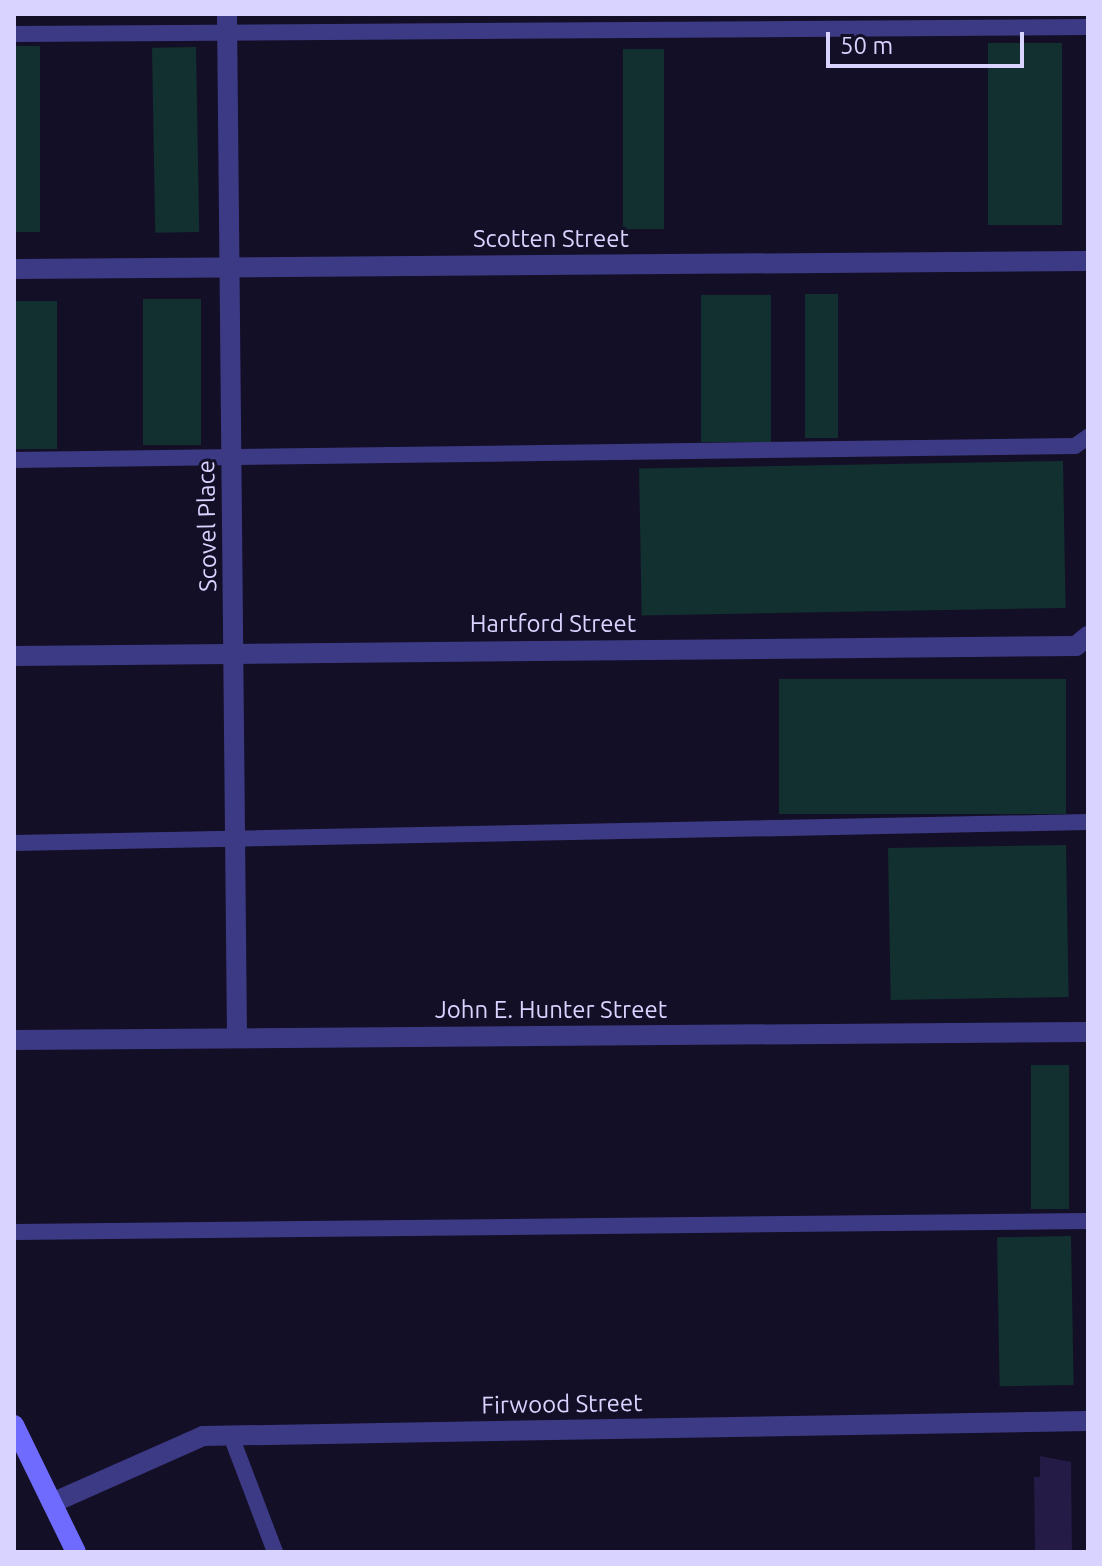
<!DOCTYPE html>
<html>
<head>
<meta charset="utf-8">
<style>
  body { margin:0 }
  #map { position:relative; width:1102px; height:1566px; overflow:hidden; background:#130f26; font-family:Ubuntu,sans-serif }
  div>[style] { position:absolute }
  .green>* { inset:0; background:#12302f; transform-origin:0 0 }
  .building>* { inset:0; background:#241b47 }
  .lane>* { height:16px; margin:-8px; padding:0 8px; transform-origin:8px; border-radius:8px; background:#3d3a85 }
  .street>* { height:20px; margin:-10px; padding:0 10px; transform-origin:10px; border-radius:10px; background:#3d3a85 }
  .secondary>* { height:20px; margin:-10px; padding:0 10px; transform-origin:10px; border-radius:10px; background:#6f6bff }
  span { translate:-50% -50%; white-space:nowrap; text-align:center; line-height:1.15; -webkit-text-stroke:6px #130f26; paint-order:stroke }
  .street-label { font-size:24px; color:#d9d4ff }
  .frame { position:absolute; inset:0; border:16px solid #d9d4ff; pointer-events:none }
  .scale { position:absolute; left:826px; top:32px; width:198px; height:36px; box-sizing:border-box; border:4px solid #d9d4ff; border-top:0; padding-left:10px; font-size:24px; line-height:28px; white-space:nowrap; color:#d9d4ff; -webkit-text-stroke:6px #130f26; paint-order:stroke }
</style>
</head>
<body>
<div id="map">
  <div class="green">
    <i style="left:988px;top:43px;width:74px;height:182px"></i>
    <i style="left:14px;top:46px;width:26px;height:186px"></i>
    <i style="left:196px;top:47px;width:185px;height:44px;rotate:89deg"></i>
    <i style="left:623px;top:49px;width:41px;height:180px"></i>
    <i style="left:805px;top:294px;width:33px;height:144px"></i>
    <i style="left:701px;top:295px;width:70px;height:147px"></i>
    <i style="left:201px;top:299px;width:146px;height:58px;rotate:90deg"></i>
    <i style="left:57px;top:301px;width:148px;height:43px;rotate:90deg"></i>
    <i style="left:1063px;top:461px;width:147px;height:424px;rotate:89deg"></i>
    <i style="left:1066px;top:679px;width:135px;height:287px;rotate:90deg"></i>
    <i style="left:1066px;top:845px;width:152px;height:178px;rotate:89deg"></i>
    <i style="left:1031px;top:1065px;width:38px;height:144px"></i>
    <i style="left:1071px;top:1236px;width:149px;height:74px;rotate:89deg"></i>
  </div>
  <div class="building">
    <i style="clip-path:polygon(1040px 1456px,1071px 1462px,1072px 1552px,1035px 1552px,1034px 1477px,1040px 1477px)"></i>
  </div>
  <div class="lane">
    <i style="left:14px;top:34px;width:1074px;rotate:-0.37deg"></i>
    <i style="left:14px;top:460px;width:1061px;rotate:-0.76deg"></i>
    <i style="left:1075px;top:446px;width:16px;rotate:-35deg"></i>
    <i style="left:14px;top:843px;width:1074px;rotate:-1.12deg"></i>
    <i style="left:14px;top:1232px;width:1074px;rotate:-0.59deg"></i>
    <i style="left:231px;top:1436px;width:124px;rotate:69.2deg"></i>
  </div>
  <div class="street">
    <i style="left:227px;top:14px;width:1024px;rotate:89.44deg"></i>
    <i style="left:14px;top:269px;width:1074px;rotate:-0.43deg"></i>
    <i style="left:14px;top:656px;width:1062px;rotate:-0.54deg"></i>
    <i style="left:1076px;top:646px;width:16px;rotate:-40deg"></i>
    <i style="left:14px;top:1040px;width:1074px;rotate:-0.43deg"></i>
    <i style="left:52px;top:1503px;width:165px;rotate:-23.9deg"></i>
    <i style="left:203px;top:1436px;width:885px;rotate:-0.97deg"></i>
  </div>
  <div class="secondary">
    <i style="left:14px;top:1425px;width:141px;rotate:64deg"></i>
  </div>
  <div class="street-label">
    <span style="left:551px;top:239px">Scotten Street</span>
    <span style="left:207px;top:526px;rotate:-91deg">Scovel Place</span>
    <span style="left:553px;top:624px">Hartford Street</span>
    <span style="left:551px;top:1010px">John E. Hunter Street</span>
    <span style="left:562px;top:1404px;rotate:-1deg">Firwood Street</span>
  </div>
  <div class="frame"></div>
  <div class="scale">50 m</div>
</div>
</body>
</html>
